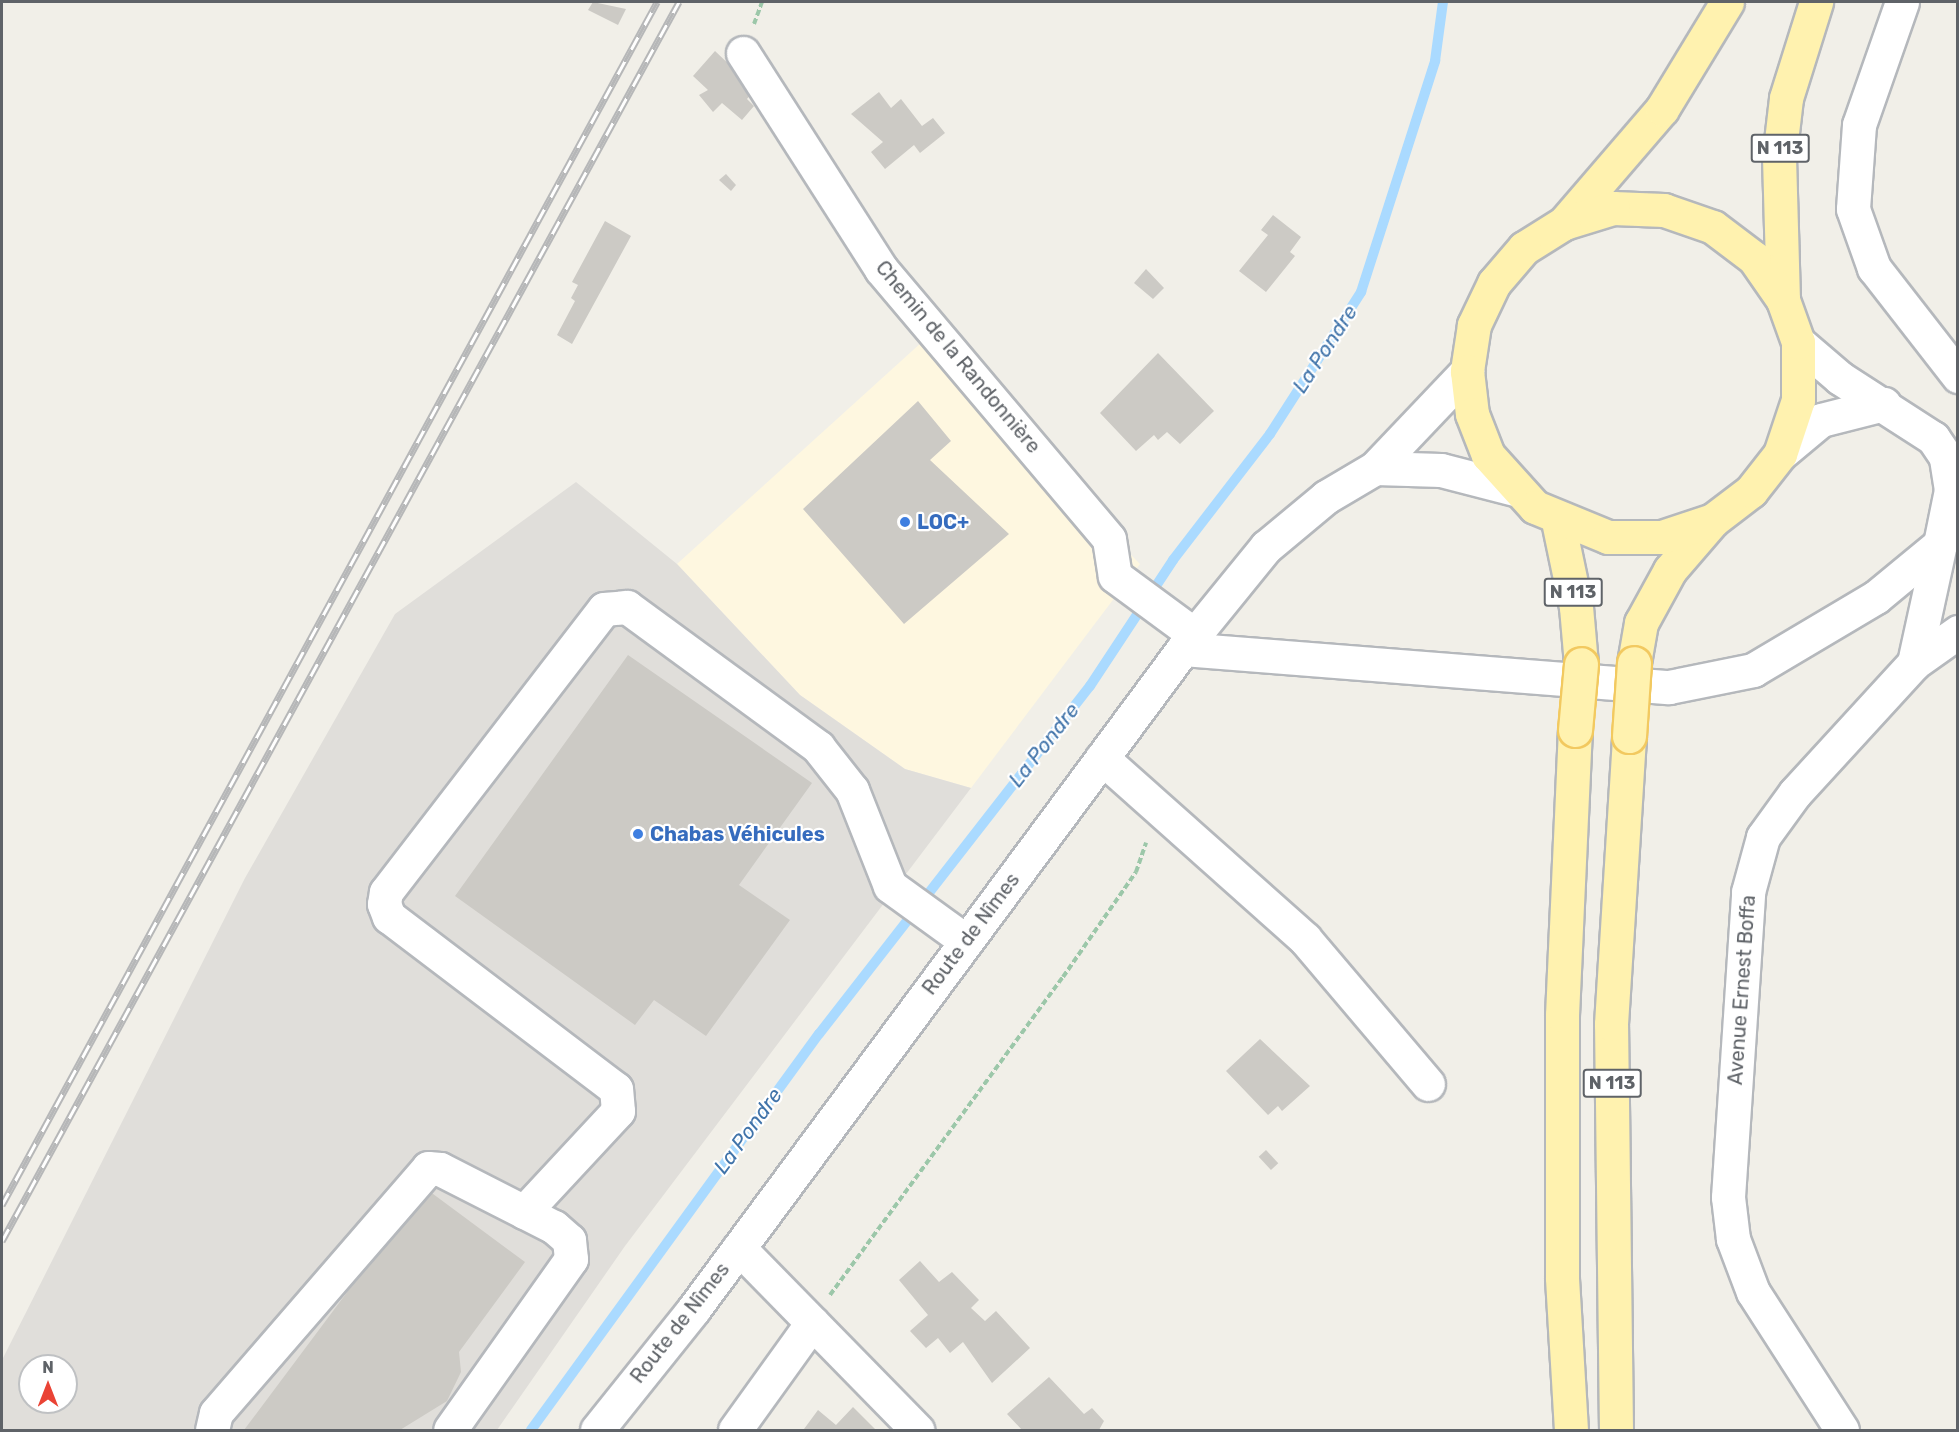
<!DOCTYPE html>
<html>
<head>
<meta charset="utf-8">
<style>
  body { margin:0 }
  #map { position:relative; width:1959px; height:1432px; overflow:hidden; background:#f1efe8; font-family:Rubik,sans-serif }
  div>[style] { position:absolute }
  .commercial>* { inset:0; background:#fef7e0 }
  .industrial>* { inset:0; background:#e0deda }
  .stream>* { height:10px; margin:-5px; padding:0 5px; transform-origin:5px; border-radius:5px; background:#aadaff }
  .building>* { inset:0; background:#cccac5; transform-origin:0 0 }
  .path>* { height:4px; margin-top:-2px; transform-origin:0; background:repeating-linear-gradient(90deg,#9cc7a9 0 6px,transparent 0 9px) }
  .roads { filter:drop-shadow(2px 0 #b5b8bc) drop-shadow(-2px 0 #b5b8bc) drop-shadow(0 2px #b5b8bc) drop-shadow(0 -2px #b5b8bc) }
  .minor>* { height:33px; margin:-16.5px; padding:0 16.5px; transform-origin:16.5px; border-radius:16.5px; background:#fff }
  .major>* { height:33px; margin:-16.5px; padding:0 16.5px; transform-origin:16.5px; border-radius:16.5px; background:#fff2af }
  .rail>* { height:7px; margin-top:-3.5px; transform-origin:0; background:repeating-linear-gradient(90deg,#fff 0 14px,#b6b7b8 0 28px); box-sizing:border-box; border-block:2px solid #b6b7b8 }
  .bridges { filter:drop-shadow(2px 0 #f2c960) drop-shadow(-2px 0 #f2c960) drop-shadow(0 2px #f2c960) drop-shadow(0 -2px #f2c960) }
  .major-bridge>* { height:33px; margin:-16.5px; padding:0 16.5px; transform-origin:16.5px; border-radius:16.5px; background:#fff2af }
  .dots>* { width:16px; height:16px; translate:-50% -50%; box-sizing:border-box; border:3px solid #fff; border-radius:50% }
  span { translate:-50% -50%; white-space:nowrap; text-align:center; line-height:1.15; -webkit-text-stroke:4.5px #fff; paint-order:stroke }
  .shield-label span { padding:2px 4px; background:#fff; border:2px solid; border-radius:4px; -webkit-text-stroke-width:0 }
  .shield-label { font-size:18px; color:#5f6368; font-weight:700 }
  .street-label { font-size:20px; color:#5f6368 }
  .shop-label { font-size:20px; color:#366cbe; font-weight:700 }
  .left { translate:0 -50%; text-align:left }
  .water-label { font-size:21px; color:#4174aa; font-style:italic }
  .frame { position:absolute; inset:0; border:3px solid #5f6368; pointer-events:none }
  .north { position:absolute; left:18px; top:1354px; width:60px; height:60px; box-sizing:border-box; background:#fff; border:2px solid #bfc1c3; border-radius:50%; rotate:0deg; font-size:16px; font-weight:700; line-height:24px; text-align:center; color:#5f6368 }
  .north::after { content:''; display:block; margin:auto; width:21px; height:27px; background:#ea4335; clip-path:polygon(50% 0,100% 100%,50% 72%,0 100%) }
</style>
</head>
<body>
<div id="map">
  <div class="commercial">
    <i style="clip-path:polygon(922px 342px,1140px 564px,971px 788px,905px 769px,800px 695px,677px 564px)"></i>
  </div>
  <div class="industrial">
    <i style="clip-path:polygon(evenodd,576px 482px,677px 564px,800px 695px,905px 769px,971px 788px,625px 1246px,497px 1430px,2px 1430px,2px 1360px,245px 878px,395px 614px,576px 482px,30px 1366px,66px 1366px,66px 1402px,30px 1402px,30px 1366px)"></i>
  </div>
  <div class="stream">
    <i style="left:531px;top:1430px;width:490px;rotate:-54deg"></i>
    <i style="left:819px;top:1034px;width:441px;rotate:-52.1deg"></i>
    <i style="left:1090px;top:686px;width:151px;rotate:-56.6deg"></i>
    <i style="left:1173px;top:560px;width:159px;rotate:-52.4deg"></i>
    <i style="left:1270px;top:434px;width:169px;rotate:-57.3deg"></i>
    <i style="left:1361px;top:292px;width:243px;rotate:-72.2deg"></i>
    <i style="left:1435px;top:61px;width:60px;rotate:-82.3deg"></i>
  </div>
  <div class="building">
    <i style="clip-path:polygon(593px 2px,626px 9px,618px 25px,588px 10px)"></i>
    <i style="clip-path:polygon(715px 51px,755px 89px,747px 99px,754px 106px,742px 120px,722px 103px,713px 112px,699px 95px,708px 90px,693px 76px)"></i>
    <i style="clip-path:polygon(879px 92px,891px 108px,901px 99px,922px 126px,933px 118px,945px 133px,920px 153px,914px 145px,885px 169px,871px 152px,883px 142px,851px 114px)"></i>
    <i style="clip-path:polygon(726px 174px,736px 185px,731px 191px,719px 180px)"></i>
    <i style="clip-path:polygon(1273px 215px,1301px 237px,1290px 252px,1295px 256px,1266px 292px,1239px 271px,1268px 235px,1261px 230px)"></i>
    <i style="clip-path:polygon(605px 221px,631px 236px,572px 344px,557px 335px,575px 301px,571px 298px,578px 285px,572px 282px)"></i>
    <i style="clip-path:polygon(1146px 269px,1164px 288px,1153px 299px,1134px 283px)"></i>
    <i style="clip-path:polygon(1158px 353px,1214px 411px,1180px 444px,1167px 432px,1158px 440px,1154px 435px,1136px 451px,1100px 413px)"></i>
    <i style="clip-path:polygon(918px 401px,951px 441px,930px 460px,1009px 534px,904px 624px,803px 509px)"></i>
    <i style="clip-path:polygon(628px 655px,812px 783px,739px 885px,790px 920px,706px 1036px,654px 1000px,635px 1025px,455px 896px)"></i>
    <i style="clip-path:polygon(1260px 1039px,1310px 1086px,1282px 1111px,1278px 1106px,1268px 1115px,1226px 1071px)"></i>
    <i style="left:1266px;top:1150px;width:18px;height:10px;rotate:47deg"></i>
    <i style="clip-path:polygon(425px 1188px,525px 1262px,459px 1352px,461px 1372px,447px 1401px,400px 1430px,244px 1430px)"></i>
    <i style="clip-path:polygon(920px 1261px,939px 1282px,952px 1272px,979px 1300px,971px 1308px,985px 1321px,996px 1311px,1030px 1348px,992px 1383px,963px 1342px,950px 1353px,938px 1338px,926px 1348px,910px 1331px,928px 1315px,899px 1280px)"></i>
    <i style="clip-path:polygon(1049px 1377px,1084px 1414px,1092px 1408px,1104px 1421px,1099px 1430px,1022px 1430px,1007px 1414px)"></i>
    <i style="clip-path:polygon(853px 1407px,876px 1430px,804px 1429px,818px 1410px,836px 1425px)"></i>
  </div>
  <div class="path">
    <i style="left:754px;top:24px;width:23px;rotate:-70deg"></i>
    <i style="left:830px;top:1295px;width:394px;rotate:-53.8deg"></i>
    <i style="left:1063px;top:977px;width:128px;rotate:-55.2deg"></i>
    <i style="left:1136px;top:872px;width:31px;rotate:-71deg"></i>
  </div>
  <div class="roads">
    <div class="minor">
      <i style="left:1902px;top:2px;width:130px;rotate:109.3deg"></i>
      <i style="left:1859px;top:125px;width:84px;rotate:94.1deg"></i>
      <i style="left:1853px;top:209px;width:63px;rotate:70.4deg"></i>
      <i style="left:1874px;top:268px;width:137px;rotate:52.1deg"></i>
      <i style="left:743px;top:53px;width:256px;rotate:57.4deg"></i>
      <i style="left:881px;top:269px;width:353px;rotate:49.8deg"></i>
      <i style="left:1109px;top:539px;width:37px;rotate:81deg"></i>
      <i style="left:1115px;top:576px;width:99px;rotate:36.4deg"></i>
      <i style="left:1780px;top:454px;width:53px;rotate:-39.7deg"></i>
      <i style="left:1821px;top:420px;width:65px;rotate:-14.3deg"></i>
      <i style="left:1375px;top:468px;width:66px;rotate:1.7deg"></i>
      <i style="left:1441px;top:470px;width:76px;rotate:14.4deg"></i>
      <i style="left:1183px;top:649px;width:487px;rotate:4.5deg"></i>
      <i style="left:1669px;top:687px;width:86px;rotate:-11.4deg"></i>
      <i style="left:1753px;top:670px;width:143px;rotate:-30.7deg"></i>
      <i style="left:1876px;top:597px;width:83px;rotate:-39.6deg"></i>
      <i style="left:1940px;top:544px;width:55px;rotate:-78.5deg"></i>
      <i style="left:1951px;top:490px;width:33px;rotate:-99deg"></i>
      <i style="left:1946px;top:457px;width:23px;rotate:-124deg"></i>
      <i style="left:1933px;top:438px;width:111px;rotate:-147.2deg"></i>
      <i style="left:1840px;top:378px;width:55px;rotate:-139.4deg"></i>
      <i style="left:1914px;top:663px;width:54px;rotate:-35.2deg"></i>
      <i style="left:1102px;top:758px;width:272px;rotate:41.7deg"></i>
      <i style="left:1305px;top:939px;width:190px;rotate:49.7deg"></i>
      <i style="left:524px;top:1212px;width:138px;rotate:-47.1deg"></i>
      <i style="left:618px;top:1111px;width:22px;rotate:-95deg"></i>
      <i style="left:616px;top:1089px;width:285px;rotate:-142.8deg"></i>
      <i style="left:389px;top:917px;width:14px;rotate:-111deg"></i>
      <i style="left:384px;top:904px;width:12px;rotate:-81deg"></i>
      <i style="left:386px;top:892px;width:357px;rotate:-52.4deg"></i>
      <i style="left:604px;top:609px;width:23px;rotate:-5deg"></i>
      <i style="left:627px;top:607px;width:237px;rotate:36.2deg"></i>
      <i style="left:818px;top:747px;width:55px;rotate:51.7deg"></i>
      <i style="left:852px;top:790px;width:103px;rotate:68.4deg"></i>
      <i style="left:890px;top:886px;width:94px;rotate:35.9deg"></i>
      <i style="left:739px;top:1248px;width:255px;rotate:45.6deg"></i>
      <i style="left:212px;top:1430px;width:17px;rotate:-77deg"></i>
      <i style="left:216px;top:1413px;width:324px;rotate:-49.1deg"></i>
      <i style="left:428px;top:1168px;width:12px;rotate:5deg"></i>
      <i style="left:440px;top:1169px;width:128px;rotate:27deg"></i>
      <i style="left:554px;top:1227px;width:20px;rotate:41deg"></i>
      <i style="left:569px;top:1240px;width:19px;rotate:84deg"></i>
      <i style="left:571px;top:1259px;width:209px;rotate:125.3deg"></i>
      <i style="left:597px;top:1430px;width:154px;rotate:-51.3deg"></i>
      <i style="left:693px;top:1310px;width:823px;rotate:-53.45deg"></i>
      <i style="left:1183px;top:649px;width:132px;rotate:-50.9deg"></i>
      <i style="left:1266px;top:547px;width:78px;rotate:-39.8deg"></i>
      <i style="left:1326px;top:497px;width:57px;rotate:-30.6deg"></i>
      <i style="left:1375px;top:468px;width:134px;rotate:-46.5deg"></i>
      <i style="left:735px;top:1430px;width:132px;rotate:-54.3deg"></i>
      <i style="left:1842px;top:1430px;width:164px;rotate:-122.8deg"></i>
      <i style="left:1753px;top:1292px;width:57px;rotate:-110.7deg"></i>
      <i style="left:1733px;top:1239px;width:42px;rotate:-96.8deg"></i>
      <i style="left:1728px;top:1197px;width:306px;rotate:-86.2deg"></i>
      <i style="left:1748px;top:892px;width:57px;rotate:-74.7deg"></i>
      <i style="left:1763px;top:837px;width:54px;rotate:-54deg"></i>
      <i style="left:1795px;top:793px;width:176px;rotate:-47.5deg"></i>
      <i style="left:1914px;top:663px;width:122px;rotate:-77.7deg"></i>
    </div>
    <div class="major">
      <i style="left:1564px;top:223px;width:150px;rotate:-49.3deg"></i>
      <i style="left:1662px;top:109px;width:125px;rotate:-58.7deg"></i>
      <i style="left:1783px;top:300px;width:142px;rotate:-91.6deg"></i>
      <i style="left:1779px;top:158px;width:60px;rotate:-83.3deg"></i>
      <i style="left:1786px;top:98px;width:101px;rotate:-72.6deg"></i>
      <i style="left:1558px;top:521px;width:88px;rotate:78.2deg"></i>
      <i style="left:1576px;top:607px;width:57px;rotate:85deg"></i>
      <i style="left:1634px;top:663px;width:41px;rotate:-80.1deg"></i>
      <i style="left:1641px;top:623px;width:60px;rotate:-61.3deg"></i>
      <i style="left:1670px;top:570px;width:66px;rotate:-49.3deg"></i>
      <i style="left:1713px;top:520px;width:48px;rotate:-37.3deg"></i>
      <i style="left:1751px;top:491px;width:47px;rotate:-51.9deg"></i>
      <i style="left:1780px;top:454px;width:57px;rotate:-71.6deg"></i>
      <i style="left:1798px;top:400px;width:58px;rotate:-90deg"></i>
      <i style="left:1798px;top:342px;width:45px;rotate:-109.7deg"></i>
      <i style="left:1783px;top:300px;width:51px;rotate:-124.6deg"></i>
      <i style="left:1754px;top:258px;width:51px;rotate:-142.9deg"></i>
      <i style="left:1713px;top:227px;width:52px;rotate:-160.9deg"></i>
      <i style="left:1664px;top:210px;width:51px;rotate:-177.8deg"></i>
      <i style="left:1613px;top:208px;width:51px;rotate:163deg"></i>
      <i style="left:1564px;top:223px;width:47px;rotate:148deg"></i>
      <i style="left:1524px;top:248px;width:46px;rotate:130.6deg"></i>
      <i style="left:1494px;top:283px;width:47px;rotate:115.5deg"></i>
      <i style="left:1474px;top:325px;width:47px;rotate:98.7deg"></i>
      <i style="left:1467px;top:371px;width:43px;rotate:83.4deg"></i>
      <i style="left:1472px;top:414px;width:44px;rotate:68.7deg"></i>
      <i style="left:1488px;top:455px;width:70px;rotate:47.9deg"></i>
      <i style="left:1535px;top:507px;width:79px;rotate:22.3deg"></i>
      <i style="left:1608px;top:537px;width:54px"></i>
      <i style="left:1662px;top:537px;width:54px;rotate:-18.4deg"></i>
      <i style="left:1571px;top:1430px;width:153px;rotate:-93.4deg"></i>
      <i style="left:1562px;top:1277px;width:262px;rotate:-90deg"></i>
      <i style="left:1562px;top:1015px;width:285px;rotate:-87.4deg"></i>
      <i style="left:1616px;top:1430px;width:406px;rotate:-90.7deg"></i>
      <i style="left:1611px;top:1024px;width:289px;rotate:-86.4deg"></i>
    </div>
  </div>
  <div class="rail">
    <i style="left:2px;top:1205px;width:1370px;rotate:-61.43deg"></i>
    <i style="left:2px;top:1241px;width:1412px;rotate:-61.35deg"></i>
  </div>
  <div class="bridges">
    <div class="major-bridge">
      <i style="left:1575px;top:730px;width:66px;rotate:-84.8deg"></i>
      <i style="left:1629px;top:736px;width:73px;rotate:-86.1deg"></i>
    </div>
  </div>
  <div class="dots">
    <i style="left:905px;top:522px;background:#3f7fe0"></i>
    <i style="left:638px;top:834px;background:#3f7fe0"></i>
  </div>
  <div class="shield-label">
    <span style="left:1780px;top:148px">N 113</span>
    <span style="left:1573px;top:592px">N 113</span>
    <span style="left:1612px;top:1083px">N 113</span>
  </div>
  <div class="street-label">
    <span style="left:958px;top:357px;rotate:50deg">Chemin de la Randonnière</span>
    <span style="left:971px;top:934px;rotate:-53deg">Route de Nîmes</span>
    <span style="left:1742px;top:990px;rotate:-86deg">Avenue Ernest Boffa</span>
    <span style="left:680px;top:1323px;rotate:-52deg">Route de Nîmes</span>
  </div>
  <div class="shop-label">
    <span class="left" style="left:917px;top:522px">LOC+</span>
    <span class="left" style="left:650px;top:834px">Chabas Véhicules</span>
  </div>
  <div class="water-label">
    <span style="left:1325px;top:349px;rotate:-57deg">La Pondre</span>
    <span style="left:1044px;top:745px;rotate:-52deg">La Pondre</span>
    <span style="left:748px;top:1131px;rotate:-54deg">La Pondre</span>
  </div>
  <div class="frame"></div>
  <div class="north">N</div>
</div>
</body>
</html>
